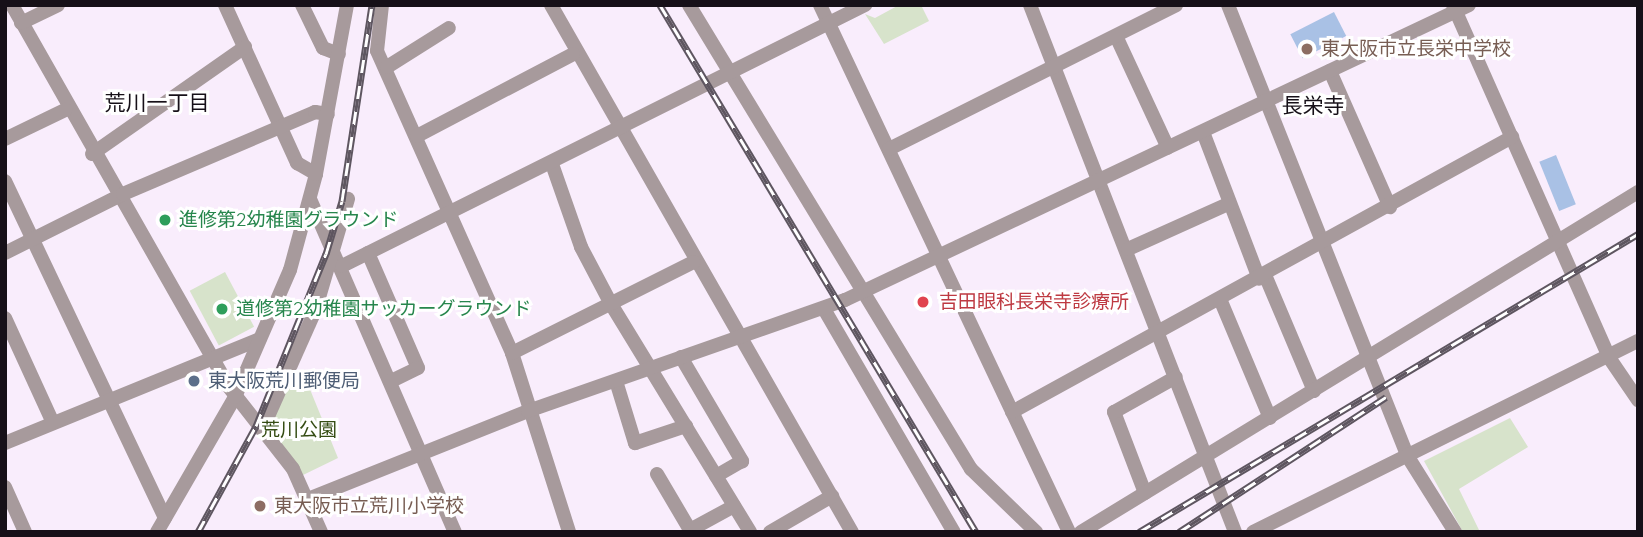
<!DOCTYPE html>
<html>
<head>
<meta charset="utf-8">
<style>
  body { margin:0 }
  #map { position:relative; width:1643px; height:537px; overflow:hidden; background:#f9edfc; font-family:Quicksand,"Noto Sans JP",sans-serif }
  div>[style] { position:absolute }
  .green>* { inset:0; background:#d7e3cb; transform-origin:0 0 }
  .water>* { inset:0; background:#a9c1e5; transform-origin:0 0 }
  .minor>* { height:14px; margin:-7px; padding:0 7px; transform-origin:7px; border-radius:7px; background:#a79a9c }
  .rail>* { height:7px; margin-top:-3.5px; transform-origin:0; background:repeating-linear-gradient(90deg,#fff 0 13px,#5e5660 0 26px); box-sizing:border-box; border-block:2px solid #5e5660 }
  .dots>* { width:19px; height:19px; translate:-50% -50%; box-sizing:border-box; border:4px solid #fff; border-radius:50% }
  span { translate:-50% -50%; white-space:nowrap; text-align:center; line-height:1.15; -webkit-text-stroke:6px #fff; paint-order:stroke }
  .education-label { font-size:19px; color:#785e54 }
  .left { translate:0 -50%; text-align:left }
  .leisure-label { font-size:19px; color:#27864d }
  .health-label { font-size:19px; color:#be3a42 }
  .service-label { font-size:19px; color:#4e5e75 }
  .park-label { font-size:19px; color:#354d14 }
  .neighbourhood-label { font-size:21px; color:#161018 }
  .frame { position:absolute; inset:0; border:7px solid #161018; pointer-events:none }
</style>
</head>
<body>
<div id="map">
  <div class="green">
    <i style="clip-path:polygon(899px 5px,921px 5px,929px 21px,884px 44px,865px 14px,875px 18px)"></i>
    <i style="left:225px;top:272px;width:62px;height:40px;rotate:62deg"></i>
    <i style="clip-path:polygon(292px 379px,307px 382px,338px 458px,301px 476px,268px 430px)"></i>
    <i style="clip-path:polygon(1510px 418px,1528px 447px,1459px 489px,1480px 532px,1463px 532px,1424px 461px)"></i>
  </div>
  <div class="water">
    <i style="left:1334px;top:12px;width:27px;height:49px;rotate:63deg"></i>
    <i style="left:1556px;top:155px;width:53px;height:18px;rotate:68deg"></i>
  </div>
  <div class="minor">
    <i style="left:12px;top:5px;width:438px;rotate:60.4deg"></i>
    <i style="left:228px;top:386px;width:105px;rotate:51.9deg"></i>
    <i style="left:293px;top:469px;width:69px;rotate:66deg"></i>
    <i style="left:225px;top:5px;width:174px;rotate:65.5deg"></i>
    <i style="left:297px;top:163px;width:22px;rotate:30deg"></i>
    <i style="left:302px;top:5px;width:48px;rotate:64deg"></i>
    <i style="left:323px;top:48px;width:17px;rotate:21deg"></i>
    <i style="left:382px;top:5px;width:46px;rotate:96.2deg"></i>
    <i style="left:377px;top:51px;width:331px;rotate:65.9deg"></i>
    <i style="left:512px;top:353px;width:188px;rotate:72.3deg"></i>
    <i style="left:551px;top:5px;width:607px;rotate:60.27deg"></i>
    <i style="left:689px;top:5px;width:543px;rotate:58.71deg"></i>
    <i style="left:971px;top:469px;width:91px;rotate:44.1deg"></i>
    <i style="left:820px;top:5px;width:583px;rotate:64.71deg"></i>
    <i style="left:1030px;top:5px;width:565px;rotate:68.74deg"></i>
    <i style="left:1228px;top:5px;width:487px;rotate:68.3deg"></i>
    <i style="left:1408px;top:457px;width:89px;rotate:57.9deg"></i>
    <i style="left:1453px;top:5px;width:387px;rotate:66.1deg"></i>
    <i style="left:1610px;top:359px;width:50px;rotate:55.7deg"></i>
    <i style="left:21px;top:23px;width:41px;rotate:-25.9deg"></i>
    <i style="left:1116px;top:36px;width:123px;rotate:65.1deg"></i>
    <i style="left:387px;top:67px;width:73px;rotate:-32.2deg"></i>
    <i style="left:1330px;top:71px;width:149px;rotate:66.2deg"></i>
    <i style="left:1203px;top:132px;width:157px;rotate:69.1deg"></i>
    <i style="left:417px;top:136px;width:176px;rotate:-27.7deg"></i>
    <i style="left:5px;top:139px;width:67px;rotate:-25.8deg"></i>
    <i style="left:889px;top:149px;width:321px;rotate:-26.6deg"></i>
    <i style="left:92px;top:154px;width:187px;rotate:-35deg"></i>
    <i style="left:552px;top:164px;width:88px;rotate:70.7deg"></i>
    <i style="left:581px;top:247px;width:64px;rotate:62.2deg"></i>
    <i style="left:611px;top:304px;width:267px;rotate:58.6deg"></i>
    <i style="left:5px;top:181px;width:373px;rotate:64.6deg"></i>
    <i style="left:310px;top:199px;width:363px;rotate:66.5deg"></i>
    <i style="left:1128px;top:249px;width:110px;rotate:-24.2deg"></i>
    <i style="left:5px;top:253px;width:132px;rotate:-26.6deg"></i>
    <i style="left:123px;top:194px;width:209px;rotate:-23.1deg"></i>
    <i style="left:315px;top:112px;width:13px;rotate:9deg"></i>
    <i style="left:368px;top:253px;width:125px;rotate:66.5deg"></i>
    <i style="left:418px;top:368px;width:30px;rotate:154deg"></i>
    <i style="left:342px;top:266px;width:585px;rotate:-26.52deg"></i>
    <i style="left:1265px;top:275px;width:126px;rotate:67.1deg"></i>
    <i style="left:1220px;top:299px;width:129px;rotate:67.2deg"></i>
    <i style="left:824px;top:309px;width:258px;rotate:59.8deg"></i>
    <i style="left:5px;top:318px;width:115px;rotate:65.4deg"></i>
    <i style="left:512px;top:353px;width:203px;rotate:-26.6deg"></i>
    <i style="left:681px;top:357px;width:121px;rotate:59.6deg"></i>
    <i style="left:742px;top:461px;width:30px;rotate:150deg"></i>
    <i style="left:616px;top:381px;width:65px;rotate:73deg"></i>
    <i style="left:635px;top:443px;width:54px;rotate:-18.4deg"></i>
    <i style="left:1012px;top:412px;width:571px;rotate:-28.81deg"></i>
    <i style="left:262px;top:430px;width:130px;rotate:-66deg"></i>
    <i style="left:315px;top:311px;width:117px;rotate:-73.6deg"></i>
    <i style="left:5px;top:443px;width:275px;rotate:-22.2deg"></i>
    <i style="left:657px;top:474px;width:65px;rotate:59.5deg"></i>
    <i style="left:690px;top:530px;width:50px;rotate:-28.6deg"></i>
    <i style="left:5px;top:487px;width:49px;rotate:66deg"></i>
    <i style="left:1145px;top:493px;width:87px;rotate:-110.9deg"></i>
    <i style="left:1114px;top:412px;width:71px;rotate:-29.4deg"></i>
    <i style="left:308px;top:499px;width:237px;rotate:-21.8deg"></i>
    <i style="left:528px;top:411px;width:336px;rotate:-19.3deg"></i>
    <i style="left:845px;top:300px;width:690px;rotate:-25.3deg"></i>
    <i style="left:157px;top:532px;width:156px;rotate:-60deg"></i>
    <i style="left:235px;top:397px;width:138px;rotate:-66.6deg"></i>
    <i style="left:290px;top:270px;width:99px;rotate:-74.8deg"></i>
    <i style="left:316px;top:174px;width:172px;rotate:-79.6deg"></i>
    <i style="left:770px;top:532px;width:72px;rotate:-30.1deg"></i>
    <i style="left:1081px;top:532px;width:653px;rotate:-31.4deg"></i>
    <i style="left:1253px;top:532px;width:430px;rotate:-26.4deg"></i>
  </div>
  <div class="rail">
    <i style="left:660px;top:5px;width:614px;rotate:59.05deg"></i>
    <i style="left:198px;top:532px;width:121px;rotate:-61.3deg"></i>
    <i style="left:256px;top:426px;width:186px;rotate:-67.9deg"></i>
    <i style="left:326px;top:254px;width:55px;rotate:-73.2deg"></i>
    <i style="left:342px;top:201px;width:198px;rotate:-81.3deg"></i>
    <i style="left:1139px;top:532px;width:581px;rotate:-30.85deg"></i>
    <i style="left:1179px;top:532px;width:247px;rotate:-33.1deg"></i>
  </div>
  <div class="dots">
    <i style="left:1307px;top:49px;background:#8d6e63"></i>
    <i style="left:165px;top:220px;background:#2e9e5b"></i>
    <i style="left:923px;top:302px;background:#e0444e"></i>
    <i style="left:222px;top:309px;background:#2e9e5b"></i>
    <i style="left:194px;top:381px;background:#5c6f8a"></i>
    <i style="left:260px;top:506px;background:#8d6e63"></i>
  </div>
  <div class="education-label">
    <span class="left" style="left:1321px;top:49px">東大阪市立長栄中学校</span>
    <span class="left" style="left:274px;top:506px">東大阪市立荒川小学校</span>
  </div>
  <div class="leisure-label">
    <span class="left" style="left:179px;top:220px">進修第2幼稚園グラウンド</span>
    <span class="left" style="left:236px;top:309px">道修第2幼稚園サッカーグラウンド</span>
  </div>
  <div class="health-label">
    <span class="left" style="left:939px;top:302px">吉田眼科長栄寺診療所</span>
  </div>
  <div class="service-label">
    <span class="left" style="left:208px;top:381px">東大阪荒川郵便局</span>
  </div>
  <div class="park-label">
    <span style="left:299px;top:430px">荒川公園</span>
  </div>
  <div class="neighbourhood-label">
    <span style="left:157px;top:102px">荒川一丁目</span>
    <span style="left:1313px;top:105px">長栄寺</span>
  </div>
  <div class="frame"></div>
</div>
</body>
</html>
